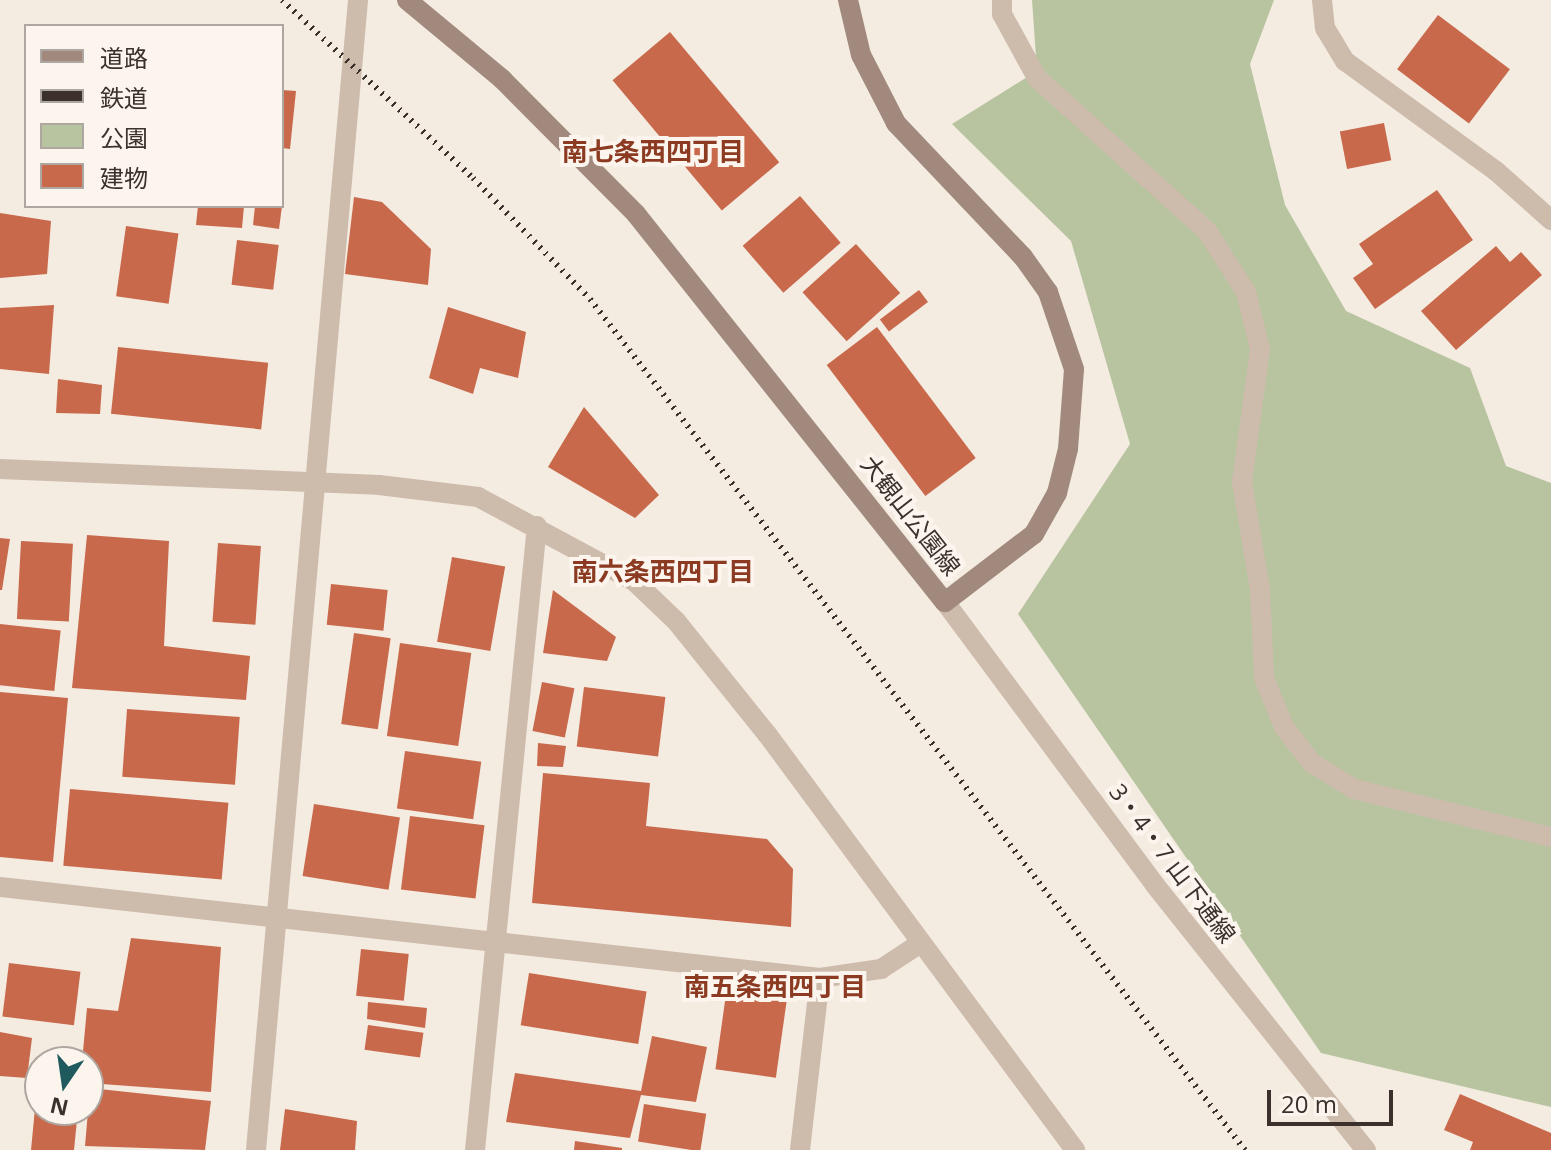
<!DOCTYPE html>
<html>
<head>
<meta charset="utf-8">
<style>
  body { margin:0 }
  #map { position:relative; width:1551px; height:1150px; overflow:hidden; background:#f4ebe1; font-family:"Open Sans","Noto Sans JP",sans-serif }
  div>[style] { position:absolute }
  .green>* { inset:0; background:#b8c4a0 }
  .building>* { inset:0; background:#c8694b; transform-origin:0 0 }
  .minor>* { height:20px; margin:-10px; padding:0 10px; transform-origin:10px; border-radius:10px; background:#cdbbac }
  .tertiary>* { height:20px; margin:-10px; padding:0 10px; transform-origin:10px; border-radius:10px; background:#cdbbac }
  .secondary>* { height:20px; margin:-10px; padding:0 10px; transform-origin:10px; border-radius:10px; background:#a18a7d }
  .rail>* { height:6px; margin-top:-3px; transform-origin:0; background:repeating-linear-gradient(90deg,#3b302b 0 2px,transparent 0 8px) }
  span { translate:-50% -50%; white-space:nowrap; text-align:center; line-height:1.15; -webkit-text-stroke:8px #fbf5ee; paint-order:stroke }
  .street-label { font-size:24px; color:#3b302b }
  .neighbourhood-label { font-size:26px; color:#8c3b22; font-weight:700 }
  .legend { position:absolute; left:24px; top:24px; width:260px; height:184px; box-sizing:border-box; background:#fbf5ee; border:2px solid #aea6a0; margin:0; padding:10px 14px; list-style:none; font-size:24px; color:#3b302b }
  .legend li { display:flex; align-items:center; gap:16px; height:40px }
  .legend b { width:40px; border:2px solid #aea6a0 }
  .north { position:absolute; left:24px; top:1046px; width:80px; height:80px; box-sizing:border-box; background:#fbf5ee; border:2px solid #aea6a0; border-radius:50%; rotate:193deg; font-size:22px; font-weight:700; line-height:32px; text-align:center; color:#3b302b }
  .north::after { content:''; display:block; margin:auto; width:28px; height:36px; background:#1f5a5e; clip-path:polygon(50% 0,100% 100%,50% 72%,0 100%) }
  .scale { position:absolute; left:1267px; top:1090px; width:126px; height:36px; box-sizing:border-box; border:4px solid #3b302b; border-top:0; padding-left:10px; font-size:24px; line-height:28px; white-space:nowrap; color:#3b302b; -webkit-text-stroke:6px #fbf5ee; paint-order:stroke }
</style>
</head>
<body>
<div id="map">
  <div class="green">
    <i style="clip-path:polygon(1032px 0,1274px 0,1250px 64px,1285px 205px,1346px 311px,1470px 368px,1506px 466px,1551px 483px,1551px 1107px,1321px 1053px,1018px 614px,1130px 444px,1071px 241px,952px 124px,1037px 71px)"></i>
  </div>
  <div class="building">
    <i style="left:1438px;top:15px;width:90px;height:68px;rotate:37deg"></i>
    <i style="left:670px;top:32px;width:170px;height:75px;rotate:50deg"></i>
    <i style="clip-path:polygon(282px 90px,296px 91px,290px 149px,282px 148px)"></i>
    <i style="left:1384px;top:123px;width:38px;height:45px;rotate:79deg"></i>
    <i style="clip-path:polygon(1437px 190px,1473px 240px,1375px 309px,1353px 278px,1373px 264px,1359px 244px)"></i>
    <i style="left:800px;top:196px;width:62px;height:76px;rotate:49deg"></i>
    <i style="clip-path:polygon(354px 197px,382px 202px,431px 249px,428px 285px,345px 274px)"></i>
    <i style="clip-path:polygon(198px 206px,244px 206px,242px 228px,196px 225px)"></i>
    <i style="clip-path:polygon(255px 206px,282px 206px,279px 229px,253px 225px)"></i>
    <i style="clip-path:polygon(0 213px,51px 221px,47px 274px,0 278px)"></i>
    <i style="left:126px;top:226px;width:53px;height:71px;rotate:8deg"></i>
    <i style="left:237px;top:240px;width:42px;height:45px;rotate:7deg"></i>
    <i style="left:856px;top:244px;width:66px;height:72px;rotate:48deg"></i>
    <i style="clip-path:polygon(1496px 246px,1510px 262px,1521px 252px,1542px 275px,1456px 350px,1421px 311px)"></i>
    <i style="left:919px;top:290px;width:15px;height:49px;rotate:53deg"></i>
    <i style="clip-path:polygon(54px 305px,49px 374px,0 369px,0 308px)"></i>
    <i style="clip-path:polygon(448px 307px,526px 332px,518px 378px,480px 368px,473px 394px,429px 378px)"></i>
    <i style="left:877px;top:327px;width:164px;height:63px;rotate:53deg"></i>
    <i style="left:118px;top:347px;width:151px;height:67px;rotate:6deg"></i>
    <i style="clip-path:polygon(58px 379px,102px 385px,100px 414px,56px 413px)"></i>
    <i style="clip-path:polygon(584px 407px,659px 495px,635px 518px,548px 467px)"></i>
    <i style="clip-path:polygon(87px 535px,169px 541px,164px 646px,250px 656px,246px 700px,72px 688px)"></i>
    <i style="clip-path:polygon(0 538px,10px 539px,2px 590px,0 590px)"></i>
    <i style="left:21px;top:541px;width:52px;height:78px;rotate:3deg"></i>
    <i style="left:218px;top:543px;width:43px;height:79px;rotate:4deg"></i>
    <i style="left:452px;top:557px;width:54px;height:86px;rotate:10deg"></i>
    <i style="left:331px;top:584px;width:57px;height:41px;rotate:6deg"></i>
    <i style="clip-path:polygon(553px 590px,616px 637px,607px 661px,543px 653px)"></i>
    <i style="left:0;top:624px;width:61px;height:61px;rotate:6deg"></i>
    <i style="left:354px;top:633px;width:37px;height:92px;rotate:8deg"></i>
    <i style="left:400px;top:643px;width:72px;height:94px;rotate:8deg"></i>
    <i style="left:542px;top:682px;width:33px;height:50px;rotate:11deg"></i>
    <i style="left:584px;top:687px;width:82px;height:60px;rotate:7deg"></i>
    <i style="clip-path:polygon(0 692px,68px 698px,53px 862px,0 857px)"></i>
    <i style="left:127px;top:709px;width:113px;height:68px;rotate:4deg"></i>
    <i style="clip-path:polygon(538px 743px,566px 746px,563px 767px,537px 766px)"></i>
    <i style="left:405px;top:751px;width:77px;height:58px;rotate:8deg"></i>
    <i style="clip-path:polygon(543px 773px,650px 783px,646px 826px,767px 839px,793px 869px,791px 927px,532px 903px)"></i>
    <i style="left:70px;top:789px;width:159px;height:77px;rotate:5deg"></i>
    <i style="left:314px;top:804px;width:87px;height:73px;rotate:9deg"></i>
    <i style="left:410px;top:816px;width:75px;height:74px;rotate:7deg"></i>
    <i style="clip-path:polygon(131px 938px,221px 947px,211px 1092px,88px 1083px,88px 1062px,82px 1062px,87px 1008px,118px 1011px)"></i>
    <i style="left:361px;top:949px;width:48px;height:47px;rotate:6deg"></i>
    <i style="left:9px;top:963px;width:72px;height:54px;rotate:7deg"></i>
    <i style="left:529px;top:973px;width:119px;height:53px;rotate:9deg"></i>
    <i style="left:727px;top:987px;width:61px;height:83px;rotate:8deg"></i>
    <i style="clip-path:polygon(368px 1002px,427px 1008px,425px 1028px,367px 1019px)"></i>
    <i style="left:368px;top:1025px;width:56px;height:25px;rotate:8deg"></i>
    <i style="clip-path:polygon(0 1032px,32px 1038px,27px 1078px,0 1076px)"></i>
    <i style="clip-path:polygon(652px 1036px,707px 1047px,696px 1102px,641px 1095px,630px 1138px,506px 1122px,515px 1073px,641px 1091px)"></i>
    <i style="clip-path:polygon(90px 1088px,211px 1101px,205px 1150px,85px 1146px)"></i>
    <i style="clip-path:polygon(1460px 1094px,1551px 1133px,1551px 1150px,1470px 1150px,1473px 1142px,1444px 1130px)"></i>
    <i style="clip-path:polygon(36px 1098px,40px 1110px,78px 1110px,74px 1150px,31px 1150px)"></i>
    <i style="left:644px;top:1104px;width:63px;height:38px;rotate:9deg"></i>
    <i style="clip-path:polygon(285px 1109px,357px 1121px,355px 1150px,280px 1150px)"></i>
    <i style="clip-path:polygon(575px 1141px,622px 1148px,622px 1150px,574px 1150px)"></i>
  </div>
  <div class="minor">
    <i style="left:1002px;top:0;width:14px;rotate:90deg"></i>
    <i style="left:1002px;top:14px;width:73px;rotate:61.3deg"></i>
    <i style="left:1037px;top:78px;width:229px;rotate:42deg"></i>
    <i style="left:1207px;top:231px;width:72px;rotate:57.4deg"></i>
    <i style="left:1246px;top:292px;width:59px;rotate:76.2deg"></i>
    <i style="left:1260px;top:349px;width:134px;rotate:97.7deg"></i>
    <i style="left:1242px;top:482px;width:109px;rotate:80.5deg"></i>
    <i style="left:1260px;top:589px;width:89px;rotate:87.4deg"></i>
    <i style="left:1264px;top:678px;width:53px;rotate:67.8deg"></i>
    <i style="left:1284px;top:727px;width:46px;rotate:52.1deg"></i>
    <i style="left:1312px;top:763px;width:49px;rotate:31.8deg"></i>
    <i style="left:1354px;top:789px;width:203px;rotate:13.7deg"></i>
    <i style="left:1322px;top:0;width:28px;rotate:84deg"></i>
    <i style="left:1325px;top:28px;width:39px;rotate:59deg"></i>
    <i style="left:1345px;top:61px;width:187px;rotate:36.1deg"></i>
    <i style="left:1496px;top:171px;width:74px;rotate:41.7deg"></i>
    <i style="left:0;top:887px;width:825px;rotate:6.33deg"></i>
    <i style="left:820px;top:978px;width:62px;rotate:-8.4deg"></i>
    <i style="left:881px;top:969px;width:45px;rotate:-33.3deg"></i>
    <i style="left:256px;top:1150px;width:1155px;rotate:-84.93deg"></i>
    <i style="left:475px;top:1150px;width:627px;rotate:-84.33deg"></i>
    <i style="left:800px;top:1150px;width:173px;rotate:-83.4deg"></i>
  </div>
  <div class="tertiary">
    <i style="left:0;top:469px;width:379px;rotate:2.4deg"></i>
    <i style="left:379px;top:485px;width:100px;rotate:6.9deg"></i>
    <i style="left:478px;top:497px;width:177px;rotate:28.3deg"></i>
    <i style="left:634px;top:581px;width:58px;rotate:43.6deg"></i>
    <i style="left:676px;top:621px;width:145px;rotate:51.2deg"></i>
    <i style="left:767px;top:734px;width:518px;rotate:53.48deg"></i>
    <i style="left:945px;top:602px;width:352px;rotate:53.4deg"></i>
    <i style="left:1155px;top:885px;width:339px;rotate:51.5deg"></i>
  </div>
  <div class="secondary">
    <i style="left:407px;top:0;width:124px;rotate:39.7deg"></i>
    <i style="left:502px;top:79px;width:190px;rotate:45.2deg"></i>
    <i style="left:636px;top:214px;width:496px;rotate:51.5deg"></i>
    <i style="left:945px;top:602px;width:112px;rotate:-37.4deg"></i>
    <i style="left:1034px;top:534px;width:47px;rotate:-60.7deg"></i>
    <i style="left:1057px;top:493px;width:45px;rotate:-76deg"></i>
    <i style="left:1068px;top:449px;width:80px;rotate:-85.7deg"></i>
    <i style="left:1074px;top:369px;width:81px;rotate:-108.7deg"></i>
    <i style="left:1048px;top:292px;width:43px;rotate:-125.5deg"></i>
    <i style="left:1023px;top:257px;width:185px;rotate:-133.5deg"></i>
    <i style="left:896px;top:123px;width:76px;rotate:-117.2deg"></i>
    <i style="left:861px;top:55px;width:57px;rotate:-103.3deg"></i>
  </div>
  <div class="rail">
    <i style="left:282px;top:0;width:261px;rotate:43deg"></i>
    <i style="left:473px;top:178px;width:168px;rotate:46deg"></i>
    <i style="left:590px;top:299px;width:1074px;rotate:52.42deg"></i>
  </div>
  <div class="street-label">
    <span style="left:911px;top:515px;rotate:52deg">大観山公園線</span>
    <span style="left:1173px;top:863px;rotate:53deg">3・4・7 山下通線</span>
  </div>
  <div class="neighbourhood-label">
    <span style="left:653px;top:152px">南七条西四丁目</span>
    <span style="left:663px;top:572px">南六条西四丁目</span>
    <span style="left:775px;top:987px">南五条西四丁目</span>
  </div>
  <ul class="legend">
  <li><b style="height:10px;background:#a18a7d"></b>道路</li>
  <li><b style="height:10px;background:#3b302b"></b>鉄道</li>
  <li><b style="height:22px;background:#b8c4a0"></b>公園</li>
  <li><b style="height:22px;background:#c8694b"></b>建物</li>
  </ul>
  <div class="north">N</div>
  <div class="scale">20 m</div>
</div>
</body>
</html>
